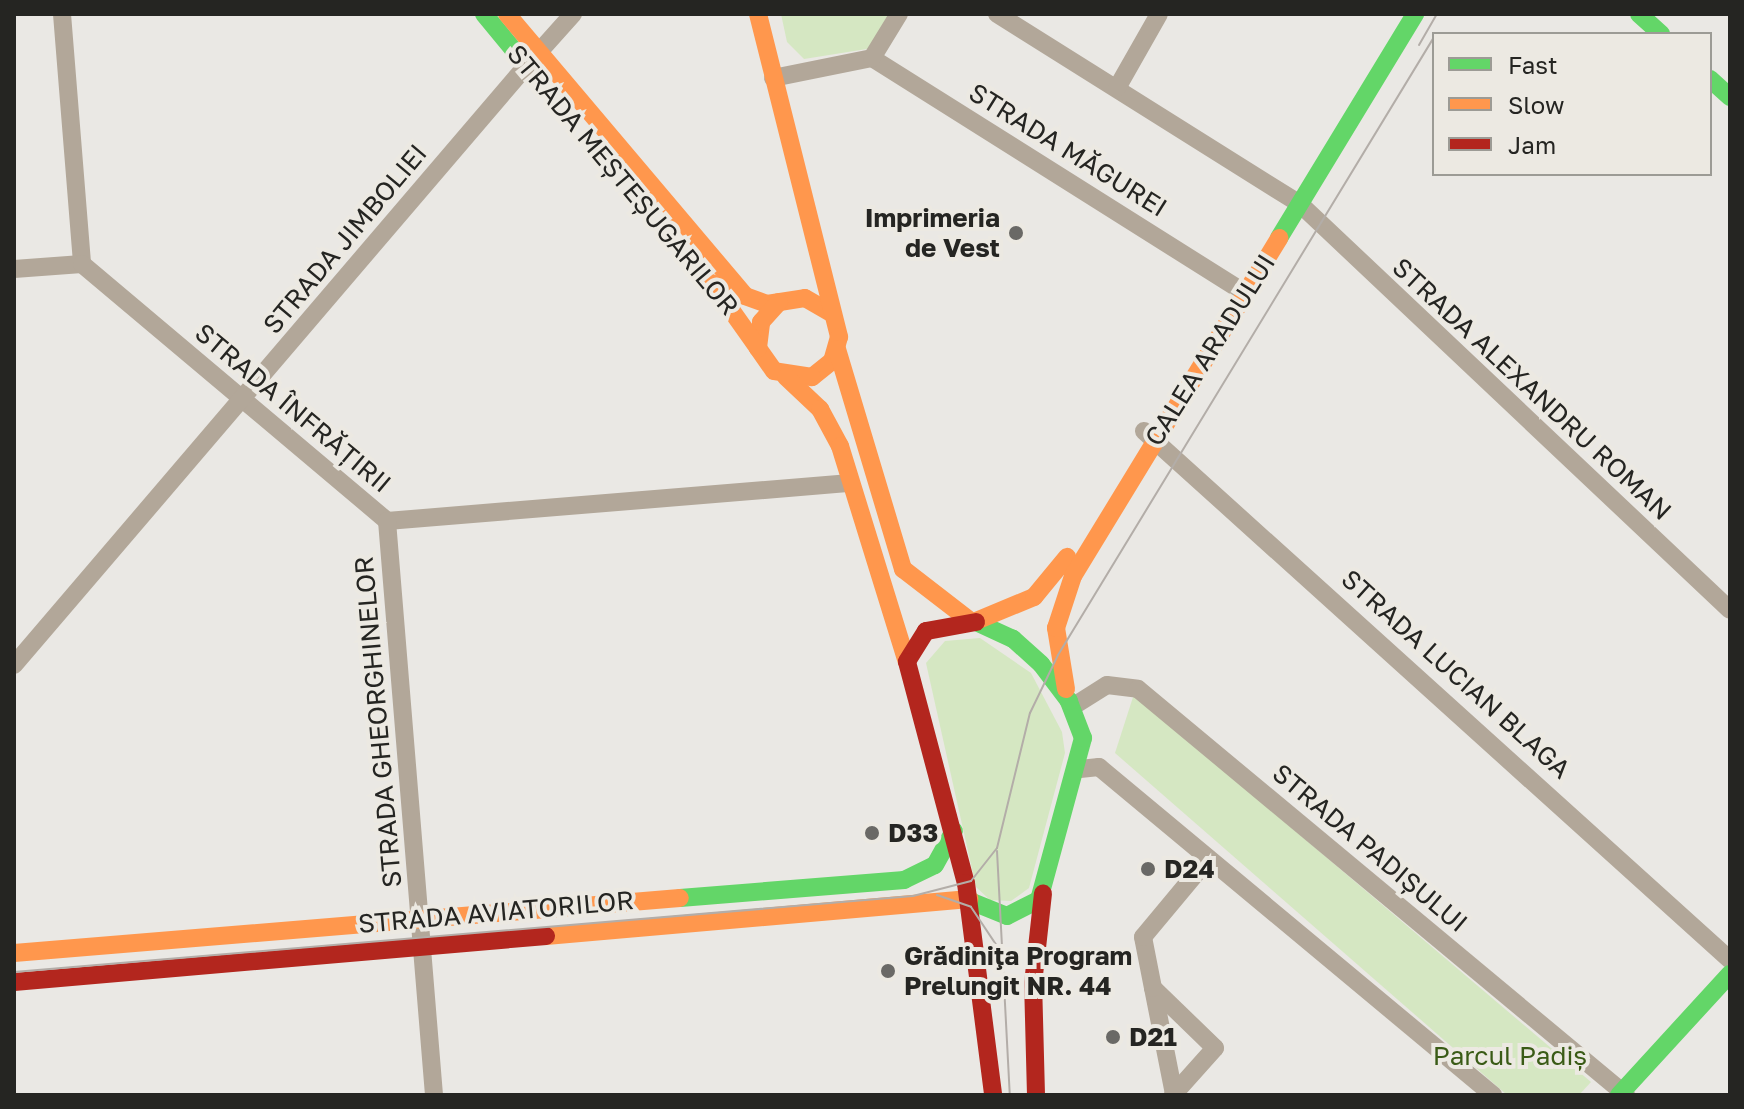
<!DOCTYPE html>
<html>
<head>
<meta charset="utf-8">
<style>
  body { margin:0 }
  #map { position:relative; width:1744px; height:1109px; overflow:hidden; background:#eae8e4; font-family:"Golos Text",sans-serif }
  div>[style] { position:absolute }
  .green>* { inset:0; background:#d5e7c2 }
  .street>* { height:18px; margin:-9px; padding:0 9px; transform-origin:9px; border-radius:9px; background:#b2a799 }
  .fast>* { height:18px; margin:-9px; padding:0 9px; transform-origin:9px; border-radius:9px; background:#63d668 }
  .slow>* { height:18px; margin:-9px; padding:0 9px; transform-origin:9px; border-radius:9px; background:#ff974d }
  .jam>* { height:18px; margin:-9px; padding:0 9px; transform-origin:9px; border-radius:9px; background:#b3261e }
  .tram>* { height:2px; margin:-1px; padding:0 1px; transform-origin:1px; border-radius:1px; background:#b3ada8 }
  .dots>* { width:22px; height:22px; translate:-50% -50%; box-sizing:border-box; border:4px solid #ece9e2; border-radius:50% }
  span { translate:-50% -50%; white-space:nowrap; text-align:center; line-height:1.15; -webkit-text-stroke:8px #ece9e2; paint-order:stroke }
  .street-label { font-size:26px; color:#252522 }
  .poi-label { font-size:26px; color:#252522; font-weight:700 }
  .right { translate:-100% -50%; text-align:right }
  .left { translate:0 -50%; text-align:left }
  .park-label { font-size:26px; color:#3a5b16 }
  .frame { position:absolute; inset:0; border:16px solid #252522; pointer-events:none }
  .legend { position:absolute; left:1432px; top:32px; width:280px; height:144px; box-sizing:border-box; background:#ece9e2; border:2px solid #9c9b95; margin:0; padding:10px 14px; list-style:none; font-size:24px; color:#252522 }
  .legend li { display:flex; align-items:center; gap:16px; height:40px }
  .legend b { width:40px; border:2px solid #9c9b95 }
</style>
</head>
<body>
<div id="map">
  <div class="green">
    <i style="clip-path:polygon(781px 14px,895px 14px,873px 48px,804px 59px,787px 42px)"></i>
    <i style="clip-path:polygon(980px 638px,1031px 673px,1062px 732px,1065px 753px,1029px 888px,1011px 901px,990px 900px,976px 887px,926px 663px,945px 641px)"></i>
    <i style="clip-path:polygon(1134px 694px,1591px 1082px,1579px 1095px,1507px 1095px,1115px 753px)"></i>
  </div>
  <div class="street">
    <i style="left:62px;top:14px;width:251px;rotate:85.4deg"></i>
    <i style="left:997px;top:14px;width:358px;rotate:32.1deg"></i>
    <i style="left:1300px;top:204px;width:591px;rotate:43.36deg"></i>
    <i style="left:539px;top:52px;width:51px;rotate:-48.2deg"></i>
    <i style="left:872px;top:58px;width:430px;rotate:32.2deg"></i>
    <i style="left:773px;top:78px;width:101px;rotate:-11.4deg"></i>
    <i style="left:872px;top:58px;width:52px;rotate:-58.5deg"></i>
    <i style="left:1117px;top:88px;width:85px;rotate:-60.4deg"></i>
    <i style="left:14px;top:269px;width:68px;rotate:-4.2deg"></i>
    <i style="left:82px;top:264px;width:399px;rotate:40.1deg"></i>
    <i style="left:387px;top:521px;width:465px;rotate:-4.7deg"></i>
    <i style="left:1144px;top:431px;width:789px;rotate:42.07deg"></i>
    <i style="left:387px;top:521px;width:576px;rotate:85.32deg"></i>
    <i style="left:14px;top:665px;width:789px;rotate:-49.47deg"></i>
    <i style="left:1072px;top:707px;width:41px;rotate:-32.2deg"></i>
    <i style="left:1107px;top:685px;width:31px;rotate:7deg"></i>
    <i style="left:1138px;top:689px;width:635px;rotate:39.76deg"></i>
    <i style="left:1080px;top:769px;width:19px;rotate:-6deg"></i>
    <i style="left:1099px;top:767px;width:513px;rotate:39.78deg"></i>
    <i style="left:1153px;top:988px;width:108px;rotate:78.8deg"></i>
    <i style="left:1173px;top:1095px;width:63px;rotate:-48.2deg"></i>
    <i style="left:1215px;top:1048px;width:86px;rotate:-135.9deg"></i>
    <i style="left:1153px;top:988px;width:52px;rotate:-101.1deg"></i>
    <i style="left:1143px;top:937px;width:102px;rotate:-50.2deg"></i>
  </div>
  <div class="fast">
    <i style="left:484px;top:14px;width:45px;rotate:50.4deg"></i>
    <i style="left:1639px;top:14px;width:30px;rotate:42deg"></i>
    <i style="left:1710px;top:79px;width:27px;rotate:42deg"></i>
    <i style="left:1279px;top:238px;width:262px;rotate:-58.7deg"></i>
    <i style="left:680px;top:898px;width:225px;rotate:-4.6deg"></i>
    <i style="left:904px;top:880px;width:34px;rotate:-26deg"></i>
    <i style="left:935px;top:865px;width:39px;rotate:-61deg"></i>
    <i style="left:970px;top:901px;width:40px;rotate:22deg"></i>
    <i style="left:1007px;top:916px;width:36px;rotate:-27deg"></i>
    <i style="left:1039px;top:900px;width:168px;rotate:-74.8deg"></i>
    <i style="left:1083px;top:738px;width:40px;rotate:-111deg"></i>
    <i style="left:1069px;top:701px;width:46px;rotate:-127.1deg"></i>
    <i style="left:1041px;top:664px;width:38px;rotate:-138deg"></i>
    <i style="left:1013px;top:639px;width:41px;rotate:-155.3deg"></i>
    <i style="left:1619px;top:1095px;width:164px;rotate:-47.5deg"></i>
  </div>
  <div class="slow">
    <i style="left:507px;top:14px;width:369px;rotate:49.8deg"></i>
    <i style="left:745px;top:296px;width:23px;rotate:20deg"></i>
    <i style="left:767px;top:304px;width:38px;rotate:-9deg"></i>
    <i style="left:805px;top:298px;width:28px;rotate:30deg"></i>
    <i style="left:758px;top:14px;width:333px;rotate:75.9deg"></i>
    <i style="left:839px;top:337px;width:25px;rotate:106deg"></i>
    <i style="left:832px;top:361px;width:26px;rotate:141deg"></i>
    <i style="left:812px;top:377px;width:38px;rotate:-171deg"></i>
    <i style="left:774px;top:371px;width:28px;rotate:-125deg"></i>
    <i style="left:758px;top:348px;width:26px;rotate:-83deg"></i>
    <i style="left:761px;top:322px;width:27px;rotate:-48deg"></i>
    <i style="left:712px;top:283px;width:80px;rotate:54.7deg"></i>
    <i style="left:837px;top:349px;width:230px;rotate:73.3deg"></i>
    <i style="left:903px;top:569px;width:82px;rotate:37.6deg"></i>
    <i style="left:786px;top:377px;width:47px;rotate:43.3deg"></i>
    <i style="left:820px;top:409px;width:42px;rotate:61.6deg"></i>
    <i style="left:840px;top:446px;width:226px;rotate:72.8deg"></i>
    <i style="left:976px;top:621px;width:63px;rotate:-22.5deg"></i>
    <i style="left:1034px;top:597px;width:52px;rotate:-50.5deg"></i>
    <i style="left:1066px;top:689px;width:62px;rotate:-99.3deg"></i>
    <i style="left:1056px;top:628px;width:55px;rotate:-71.9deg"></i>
    <i style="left:1073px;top:576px;width:396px;rotate:-58.6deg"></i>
    <i style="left:546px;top:936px;width:425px;rotate:-5deg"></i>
    <i style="left:14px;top:953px;width:668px;rotate:-4.72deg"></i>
  </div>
  <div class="jam">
    <i style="left:976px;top:622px;width:51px;rotate:169.8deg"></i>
    <i style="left:926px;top:631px;width:36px;rotate:122deg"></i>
    <i style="left:907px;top:662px;width:229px;rotate:75.1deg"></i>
    <i style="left:966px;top:883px;width:214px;rotate:82.7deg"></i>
    <i style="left:14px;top:982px;width:534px;rotate:-4.94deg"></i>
    <i style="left:1036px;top:1095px;width:111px;rotate:-91.5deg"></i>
    <i style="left:1033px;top:984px;width:91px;rotate:-83.7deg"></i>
  </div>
  <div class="tram">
    <i style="left:1419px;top:45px;width:36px;rotate:-60deg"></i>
    <i style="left:997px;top:851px;width:244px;rotate:87deg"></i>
    <i style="left:937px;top:895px;width:36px;rotate:19deg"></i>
    <i style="left:971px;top:907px;width:50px;rotate:56.3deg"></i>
    <i style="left:14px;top:972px;width:902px;rotate:-4.83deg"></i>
    <i style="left:913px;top:896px;width:60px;rotate:-14.5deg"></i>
    <i style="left:971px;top:881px;width:42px;rotate:-51.8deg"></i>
    <i style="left:997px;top:848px;width:139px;rotate:-76.3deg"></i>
    <i style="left:1030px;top:713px;width:64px;rotate:-64.2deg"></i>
    <i style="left:1058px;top:655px;width:723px;rotate:-58.68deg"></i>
  </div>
  <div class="dots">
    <i style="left:1016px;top:233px;background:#6a6966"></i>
    <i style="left:872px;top:833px;background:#6a6966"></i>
    <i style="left:1148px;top:869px;background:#6a6966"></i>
    <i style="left:888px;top:971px;background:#6a6966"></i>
    <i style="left:1113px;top:1037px;background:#6a6966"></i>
  </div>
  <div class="street-label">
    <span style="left:1068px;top:150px;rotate:32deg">STRADA MĂGUREI</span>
    <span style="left:623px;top:180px;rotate:50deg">STRADA MEȘTEȘUGARILOR</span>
    <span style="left:345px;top:239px;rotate:-50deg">STRADA JIMBOLIEI</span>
    <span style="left:1210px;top:350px;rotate:-58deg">CALEA ARADULUI</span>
    <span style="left:1532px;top:389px;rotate:43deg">STRADA ALEXANDRU ROMAN</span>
    <span style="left:293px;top:408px;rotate:40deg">STRADA ÎNFRĂȚIRII</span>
    <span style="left:1456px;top:674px;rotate:42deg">STRADA LUCIAN BLAGA</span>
    <span style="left:378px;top:722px;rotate:-95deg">STRADA GHEORGHINELOR</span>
    <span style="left:1370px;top:848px;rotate:40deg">STRADA PADIȘULUI</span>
    <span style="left:496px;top:912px;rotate:-5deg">STRADA AVIATORILOR</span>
  </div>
  <div class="poi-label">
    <span class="right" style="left:1000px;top:233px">Imprimeria<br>de Vest</span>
    <span class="left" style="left:888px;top:833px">D33</span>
    <span class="left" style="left:1164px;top:869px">D24</span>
    <span class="left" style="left:904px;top:971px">Grădiniţa Program<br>Prelungit NR. 44</span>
    <span class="left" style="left:1129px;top:1037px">D21</span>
  </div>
  <div class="park-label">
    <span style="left:1510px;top:1056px">Parcul Padiș</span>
  </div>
  <div class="frame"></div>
  <ul class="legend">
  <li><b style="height:10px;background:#63d668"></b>Fast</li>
  <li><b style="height:10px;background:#ff974d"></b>Slow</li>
  <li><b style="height:10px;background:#b3261e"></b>Jam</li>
  </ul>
</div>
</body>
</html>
